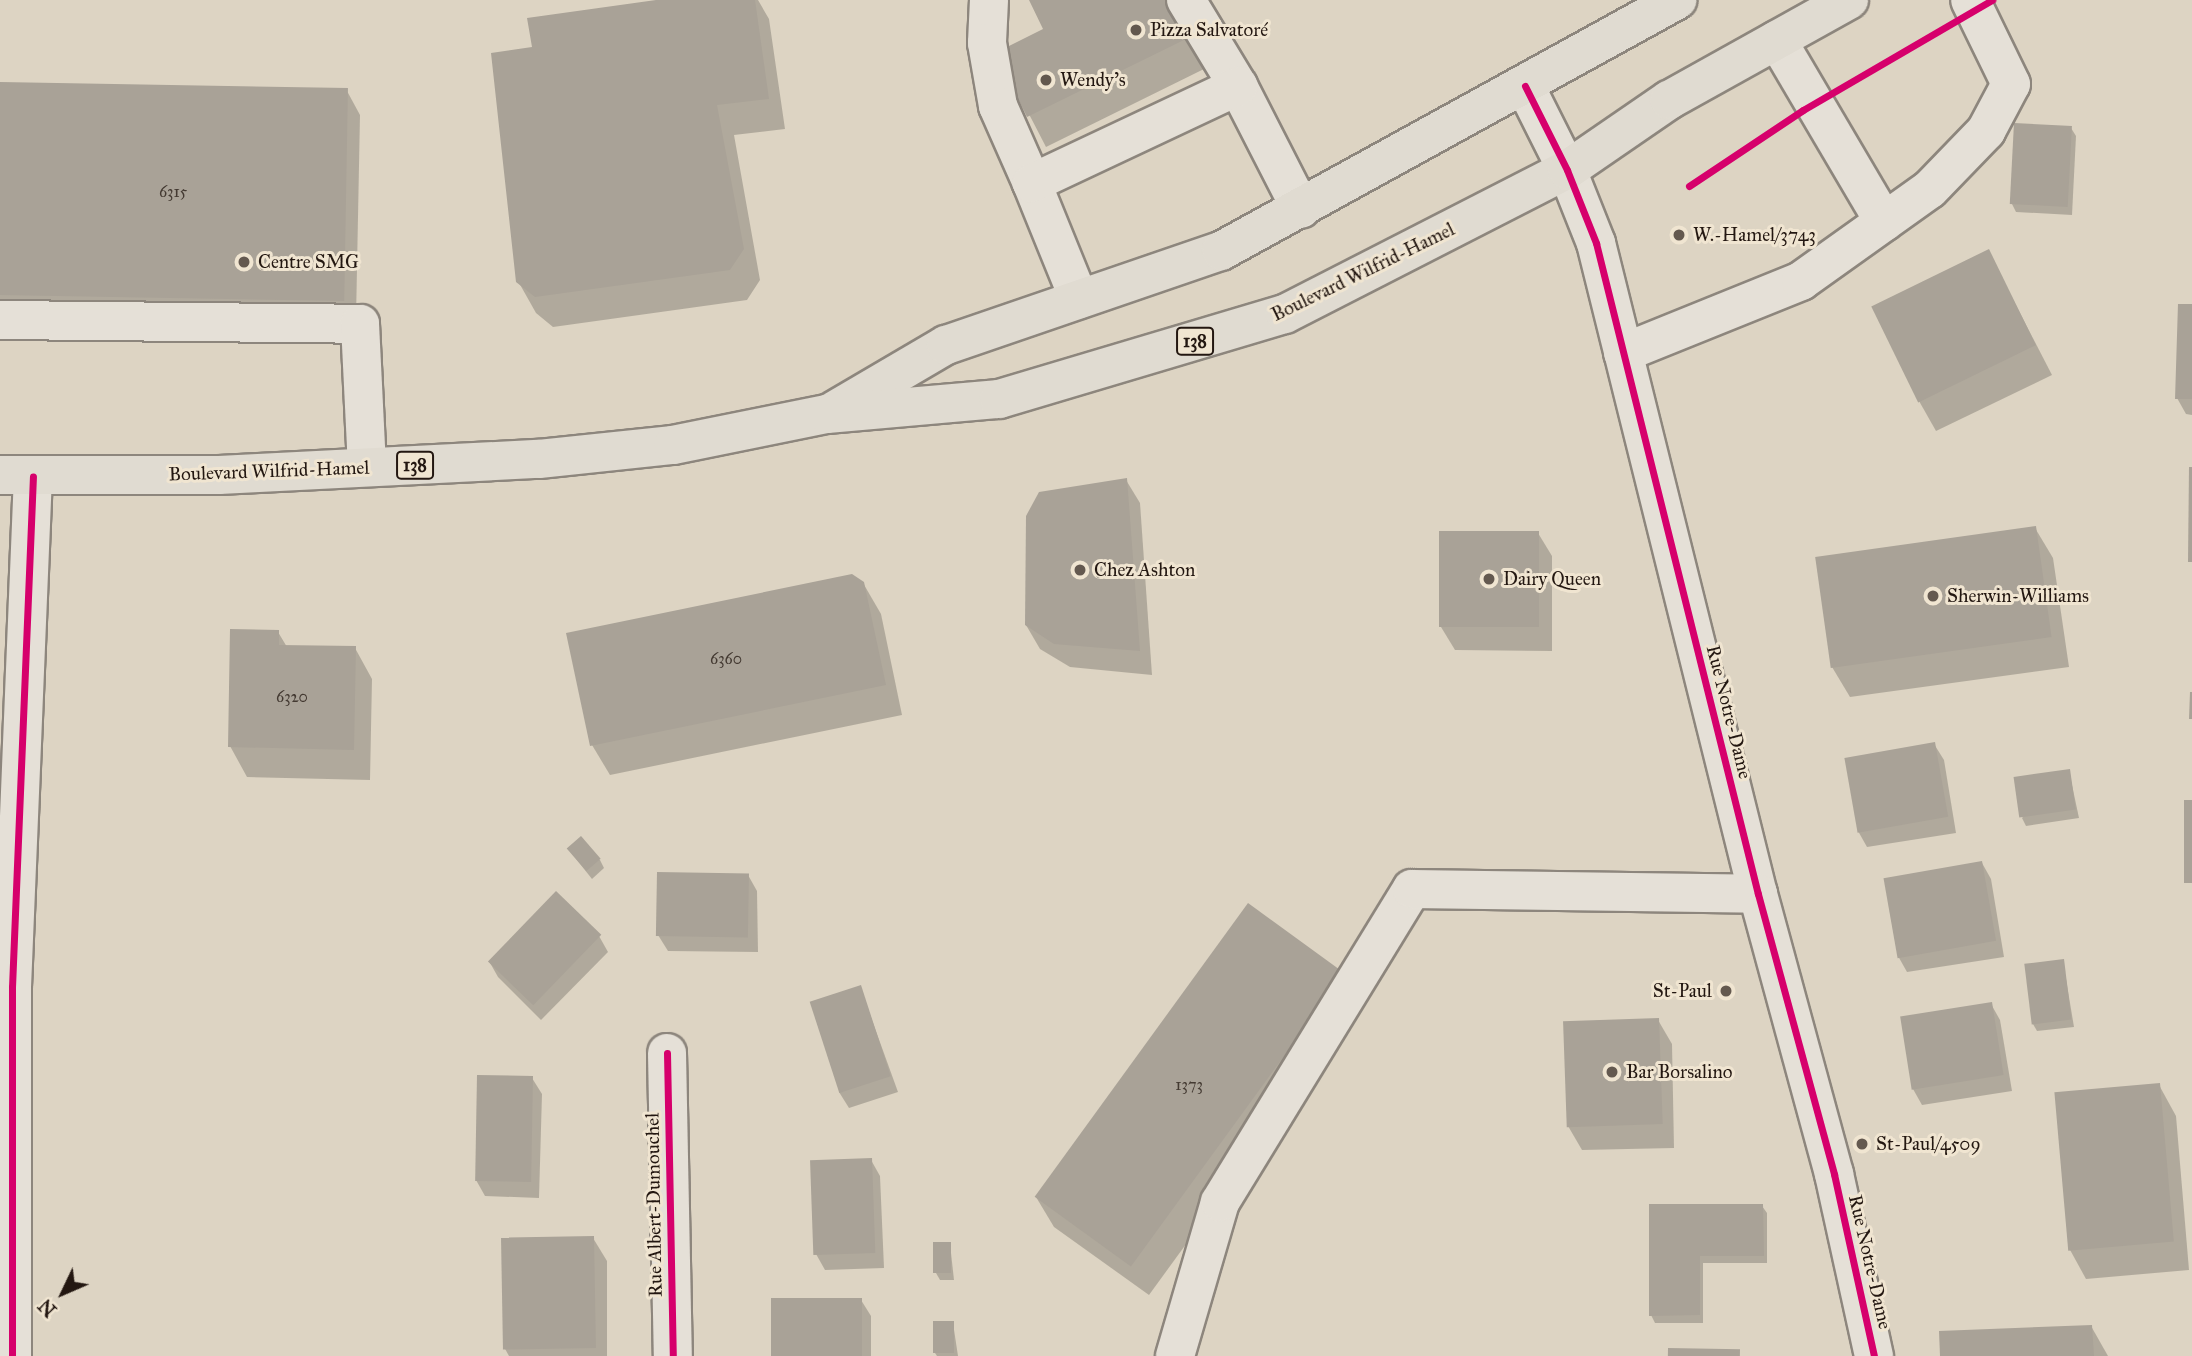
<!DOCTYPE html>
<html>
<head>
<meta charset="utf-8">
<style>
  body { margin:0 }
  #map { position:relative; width:2192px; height:1356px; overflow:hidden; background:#ddd4c3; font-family:"IM FELL Great Primer",serif }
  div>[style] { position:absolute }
  .shadow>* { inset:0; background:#0003 }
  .building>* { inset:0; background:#a9a297; transform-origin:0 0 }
  .roads { filter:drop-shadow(2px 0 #8d867d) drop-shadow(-2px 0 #8d867d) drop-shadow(0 2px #8d867d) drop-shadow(0 -2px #8d867d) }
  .minor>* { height:38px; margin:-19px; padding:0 19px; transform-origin:19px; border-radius:19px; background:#e5e0d7 }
  .major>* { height:38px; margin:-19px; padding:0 19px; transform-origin:19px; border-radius:19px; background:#e0dbd1 }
  .cycleway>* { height:7px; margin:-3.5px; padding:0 3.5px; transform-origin:3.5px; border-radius:3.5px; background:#d6006c }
  .dots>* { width:19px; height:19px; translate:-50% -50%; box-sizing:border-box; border:4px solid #f0e5d1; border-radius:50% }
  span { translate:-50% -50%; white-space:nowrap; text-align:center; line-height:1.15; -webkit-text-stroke:6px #f0e5d1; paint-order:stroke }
  .number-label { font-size:16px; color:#443a32 }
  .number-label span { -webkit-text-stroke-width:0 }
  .shield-label span { padding:2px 5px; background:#f0e5d1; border:2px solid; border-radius:5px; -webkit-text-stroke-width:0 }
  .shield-label { font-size:18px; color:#231711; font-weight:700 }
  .poi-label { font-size:19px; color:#231711 }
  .left { translate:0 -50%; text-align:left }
  .right { translate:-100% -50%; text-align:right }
  .street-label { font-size:19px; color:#231711 }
  .north { position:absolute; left:28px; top:1258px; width:70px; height:70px; -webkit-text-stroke:5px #f0e5d1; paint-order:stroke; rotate:226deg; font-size:19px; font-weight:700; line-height:28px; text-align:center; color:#231711 }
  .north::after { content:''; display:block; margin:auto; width:24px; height:32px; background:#231711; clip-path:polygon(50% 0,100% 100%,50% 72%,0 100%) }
</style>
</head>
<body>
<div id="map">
  <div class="shadow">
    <i style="clip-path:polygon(669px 0,758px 0,769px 19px,785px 129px,734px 135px,760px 280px,747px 300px,553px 327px,536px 313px,518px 281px,534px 48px)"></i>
    <i style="clip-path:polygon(1031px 0,1173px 6px,1204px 69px,1046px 147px,998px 54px,1045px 30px)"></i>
    <i style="clip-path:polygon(0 83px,347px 91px,360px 115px,356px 320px,0 318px)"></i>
    <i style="clip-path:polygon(2071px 128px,2076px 136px,2072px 215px,2016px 212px,2012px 204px)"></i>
    <i style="clip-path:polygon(1988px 251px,2052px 375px,1936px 431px,1919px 401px)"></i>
    <i style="clip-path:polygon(2192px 306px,2192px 415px,2186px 414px,2177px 398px)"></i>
    <i style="clip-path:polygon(1126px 480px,1140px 503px,1152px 675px,1070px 667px,1040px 649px,1026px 625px)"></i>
    <i style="clip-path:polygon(2035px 528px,2053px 558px,2069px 667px,1850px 697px,1832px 667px)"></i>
    <i style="clip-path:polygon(1538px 533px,1552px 556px,1552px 651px,1455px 650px,1441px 627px)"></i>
    <i style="clip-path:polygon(863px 583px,881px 614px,902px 715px,610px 775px,592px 745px)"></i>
    <i style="clip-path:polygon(278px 632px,287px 647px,355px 648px,372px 679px,370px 780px,247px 777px,230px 746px)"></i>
    <i style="clip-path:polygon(1934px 744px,1944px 760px,1956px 833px,1867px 847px,1858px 831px)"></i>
    <i style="clip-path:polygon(2069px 771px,2079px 818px,2026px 826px,2022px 818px)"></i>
    <i style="clip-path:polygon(569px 850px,600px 860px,604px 868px,592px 879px)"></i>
    <i style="clip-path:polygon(1982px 863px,1991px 879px,2004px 957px,1907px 972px,1898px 956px)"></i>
    <i style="clip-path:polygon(748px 875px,757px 891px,758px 952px,668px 951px,658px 935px)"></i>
    <i style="clip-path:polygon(1249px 905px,1360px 1005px,1149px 1295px,1054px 1227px,1036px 1197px)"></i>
    <i style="clip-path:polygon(599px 936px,608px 952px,541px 1020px,498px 977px,489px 961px)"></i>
    <i style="clip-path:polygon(2063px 961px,2074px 1027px,2037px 1031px,2033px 1024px)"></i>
    <i style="clip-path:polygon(860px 987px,898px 1092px,849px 1108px,839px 1092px)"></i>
    <i style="clip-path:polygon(1991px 1004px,2000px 1020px,2012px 1091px,1922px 1105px,1913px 1089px)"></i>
    <i style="clip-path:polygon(1658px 1020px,1672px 1044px,1674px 1148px,1582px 1150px,1568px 1126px,1565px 1022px)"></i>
    <i style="clip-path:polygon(532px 1078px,542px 1094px,539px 1198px,485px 1196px,476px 1180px)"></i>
    <i style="clip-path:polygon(2159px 1085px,2176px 1116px,2189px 1270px,2086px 1279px,2069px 1248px)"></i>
    <i style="clip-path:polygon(871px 1160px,880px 1176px,884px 1268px,825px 1270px,816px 1254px)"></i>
    <i style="clip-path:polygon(1651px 1206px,1762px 1206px,1767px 1213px,1767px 1263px,1703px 1263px,1703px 1323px,1655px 1323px,1651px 1315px)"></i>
    <i style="clip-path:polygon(593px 1238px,607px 1261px,607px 1356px,509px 1356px,504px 1347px)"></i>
    <i style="clip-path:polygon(950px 1244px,954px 1280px,940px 1280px,936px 1273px)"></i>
    <i style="clip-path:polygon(861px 1300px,871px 1316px,871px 1356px,774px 1356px)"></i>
    <i style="clip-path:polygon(953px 1323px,958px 1356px,937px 1356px,935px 1353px)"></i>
    <i style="clip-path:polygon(2091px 1326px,2108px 1356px,1942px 1356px)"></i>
  </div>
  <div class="building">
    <i style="clip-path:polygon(656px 0,755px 0,769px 99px,717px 105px,744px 249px,730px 270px,535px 297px,516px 282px,491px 53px,532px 47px,527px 18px)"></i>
    <i style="clip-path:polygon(1029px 0,1169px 0,1188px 38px,1027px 117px,995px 53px,1043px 29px)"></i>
    <i style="left:0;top:82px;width:348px;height:213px;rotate:1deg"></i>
    <i style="left:2014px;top:123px;width:58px;height:81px;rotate:3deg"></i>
    <i style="left:1989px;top:249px;width:107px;height:131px;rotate:64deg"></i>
    <i style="clip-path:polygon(2178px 304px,2192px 304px,2192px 399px,2175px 399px)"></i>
    <i style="clip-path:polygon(2189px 467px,2192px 467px,2192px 562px,2188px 562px)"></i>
    <i style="clip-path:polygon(1127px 478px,1140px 651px,1054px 644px,1025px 625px,1026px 516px,1039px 492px)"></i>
    <i style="left:2036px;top:526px;width:112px;height:223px;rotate:82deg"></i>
    <i style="left:1439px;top:531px;width:100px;height:96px"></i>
    <i style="clip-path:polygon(852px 574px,864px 582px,886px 685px,590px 746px,566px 633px)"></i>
    <i style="clip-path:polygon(230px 629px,279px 630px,279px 645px,356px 646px,354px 750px,228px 747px)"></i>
    <i style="clip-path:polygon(2190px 692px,2192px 692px,2192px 719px,2189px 719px)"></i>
    <i style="left:1935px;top:742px;width:76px;height:92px;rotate:80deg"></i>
    <i style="left:2070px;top:769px;width:41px;height:57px;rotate:82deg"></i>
    <i style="left:2184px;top:800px;width:8px;height:83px"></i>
    <i style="left:581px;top:836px;width:30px;height:19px;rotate:49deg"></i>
    <i style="left:1982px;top:861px;width:81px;height:100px;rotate:80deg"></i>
    <i style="left:657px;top:872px;width:92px;height:64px;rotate:1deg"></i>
    <i style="left:556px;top:891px;width:63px;height:98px;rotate:44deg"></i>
    <i style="left:1248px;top:903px;width:119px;height:363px;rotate:36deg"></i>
    <i style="left:2064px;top:959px;width:61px;height:40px;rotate:83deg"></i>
    <i style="left:861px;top:985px;width:96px;height:54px;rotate:72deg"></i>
    <i style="left:1992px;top:1002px;width:74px;height:93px;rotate:81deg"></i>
    <i style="left:1659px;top:1018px;width:106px;height:96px;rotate:88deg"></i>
    <i style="left:477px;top:1075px;width:56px;height:106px;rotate:1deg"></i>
    <i style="left:2160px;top:1083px;width:159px;height:106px;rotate:85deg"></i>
    <i style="left:872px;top:1158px;width:95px;height:62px;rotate:88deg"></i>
    <i style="clip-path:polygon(1649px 1204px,1763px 1204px,1764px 1256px,1700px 1256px,1700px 1315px,1649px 1316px)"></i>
    <i style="left:594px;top:1236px;width:112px;height:93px;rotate:89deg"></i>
    <i style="left:933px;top:1242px;width:18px;height:31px"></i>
    <i style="left:862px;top:1298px;width:58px;height:91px;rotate:90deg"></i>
    <i style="left:933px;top:1321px;width:21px;height:32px"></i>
    <i style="clip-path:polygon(2092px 1325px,2094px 1356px,1940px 1356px,1939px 1331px)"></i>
    <i style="left:1668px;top:1348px;width:72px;height:8px;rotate:1deg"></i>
  </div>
  <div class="roads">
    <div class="minor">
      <i style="left:989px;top:0;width:43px;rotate:92.7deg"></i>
      <i style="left:987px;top:43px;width:64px;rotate:80.1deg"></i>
      <i style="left:998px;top:106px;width:84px;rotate:66.2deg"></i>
      <i style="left:1186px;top:0;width:100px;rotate:58.8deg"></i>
      <i style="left:1238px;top:86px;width:138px;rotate:62.9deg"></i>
      <i style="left:1777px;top:40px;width:211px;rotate:59.5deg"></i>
      <i style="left:1525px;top:86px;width:94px;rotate:63.4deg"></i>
      <i style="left:1567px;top:170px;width:79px;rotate:68.3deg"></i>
      <i style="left:1596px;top:243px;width:671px;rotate:76.03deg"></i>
      <i style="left:1758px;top:894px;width:290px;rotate:74.8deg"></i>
      <i style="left:1834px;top:1174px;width:186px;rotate:77.6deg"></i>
      <i style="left:1079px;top:299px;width:125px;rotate:-112.1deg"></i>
      <i style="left:1032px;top:183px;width:228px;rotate:-25.2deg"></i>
      <i style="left:0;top:320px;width:360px;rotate:0.6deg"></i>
      <i style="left:360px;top:324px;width:143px;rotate:87.2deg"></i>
      <i style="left:1623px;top:353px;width:192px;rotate:-22deg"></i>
      <i style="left:1801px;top:281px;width:158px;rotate:-35.5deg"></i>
      <i style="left:1930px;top:189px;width:81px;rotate:-46deg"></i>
      <i style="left:1986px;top:131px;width:53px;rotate:-62deg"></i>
      <i style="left:2011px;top:84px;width:93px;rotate:-116deg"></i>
      <i style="left:667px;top:1053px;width:303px;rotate:88.9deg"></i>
      <i style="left:12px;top:1356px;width:369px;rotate:-90deg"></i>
      <i style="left:12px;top:987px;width:511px;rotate:-87.65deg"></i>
      <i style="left:1175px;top:1356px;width:160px;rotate:-73.7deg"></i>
      <i style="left:1220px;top:1202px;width:367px;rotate:-58.5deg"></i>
      <i style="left:1412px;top:889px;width:346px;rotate:0.8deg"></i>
    </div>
    <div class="major">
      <i style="left:835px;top:410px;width:129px;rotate:-30.4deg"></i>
      <i style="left:946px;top:345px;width:291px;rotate:-18.9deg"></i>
      <i style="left:1221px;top:251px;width:521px;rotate:-28.83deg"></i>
      <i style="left:0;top:475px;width:219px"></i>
      <i style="left:219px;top:475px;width:320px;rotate:-2.9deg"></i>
      <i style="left:539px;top:459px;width:135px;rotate:-6deg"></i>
      <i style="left:673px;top:445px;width:157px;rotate:-11.4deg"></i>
      <i style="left:827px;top:414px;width:173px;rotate:-5deg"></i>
      <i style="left:999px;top:399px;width:298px;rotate:-16.6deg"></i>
      <i style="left:1285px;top:314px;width:317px;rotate:-27.1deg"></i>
      <i style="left:1567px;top:170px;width:124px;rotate:-34.5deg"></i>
      <i style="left:1669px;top:100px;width:206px;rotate:-29.1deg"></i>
    </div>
  </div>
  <div class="cycleway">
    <i style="left:1525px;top:86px;width:94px;rotate:63.4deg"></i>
    <i style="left:1567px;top:170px;width:79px;rotate:68.3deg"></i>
    <i style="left:1596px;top:243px;width:671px;rotate:76.03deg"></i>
    <i style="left:1758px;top:894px;width:290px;rotate:74.8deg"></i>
    <i style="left:1834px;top:1174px;width:186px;rotate:77.6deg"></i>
    <i style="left:1689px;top:186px;width:137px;rotate:-33.7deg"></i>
    <i style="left:1803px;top:110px;width:219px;rotate:-30.2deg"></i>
    <i style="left:667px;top:1053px;width:303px;rotate:88.9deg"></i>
    <i style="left:12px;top:1356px;width:369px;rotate:-90deg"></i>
    <i style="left:12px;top:987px;width:511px;rotate:-87.65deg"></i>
  </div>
  <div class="dots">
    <i style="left:1136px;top:30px;background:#64594f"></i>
    <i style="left:1046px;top:80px;background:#64594f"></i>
    <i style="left:1679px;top:235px;background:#64594f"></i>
    <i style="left:244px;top:262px;background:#64594f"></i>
    <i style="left:1080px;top:570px;background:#64594f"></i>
    <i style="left:1489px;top:579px;background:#64594f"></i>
    <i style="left:1933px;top:596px;background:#64594f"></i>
    <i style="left:1726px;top:991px;background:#64594f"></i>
    <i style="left:1612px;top:1072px;background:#64594f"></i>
    <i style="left:1862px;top:1144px;background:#64594f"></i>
  </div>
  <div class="number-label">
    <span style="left:173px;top:192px">6315</span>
    <span style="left:726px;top:659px">6360</span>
    <span style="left:292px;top:697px">6320</span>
    <span style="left:1189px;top:1085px">1373</span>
  </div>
  <div class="shield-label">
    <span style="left:1195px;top:341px">138</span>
    <span style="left:415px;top:465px">138</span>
  </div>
  <div class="poi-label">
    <span class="left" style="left:1150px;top:30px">Pizza Salvatoré</span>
    <span class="left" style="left:1060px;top:80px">Wendy's</span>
    <span class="left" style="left:1693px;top:235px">W.-Hamel/3743</span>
    <span class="left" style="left:258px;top:262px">Centre SMG</span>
    <span class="left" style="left:1094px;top:570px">Chez Ashton</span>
    <span class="left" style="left:1503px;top:579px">Dairy Queen</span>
    <span class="left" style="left:1947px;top:596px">Sherwin-Williams</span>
    <span class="right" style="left:1712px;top:991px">St-Paul</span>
    <span class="left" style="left:1626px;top:1072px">Bar Borsalino</span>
    <span class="left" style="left:1876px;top:1144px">St-Paul/4509</span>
  </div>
  <div class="street-label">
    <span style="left:1363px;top:272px;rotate:-26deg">Boulevard Wilfrid-Hamel</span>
    <span style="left:269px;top:471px;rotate:-2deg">Boulevard Wilfrid-Hamel</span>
    <span style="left:1729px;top:712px;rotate:76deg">Rue Notre-Dame</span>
    <span style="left:654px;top:1205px;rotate:-91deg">Rue Albert-Dumouchel</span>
    <span style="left:1870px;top:1262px;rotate:77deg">Rue Notre-Dame</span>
  </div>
  <div class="north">N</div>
</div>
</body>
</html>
